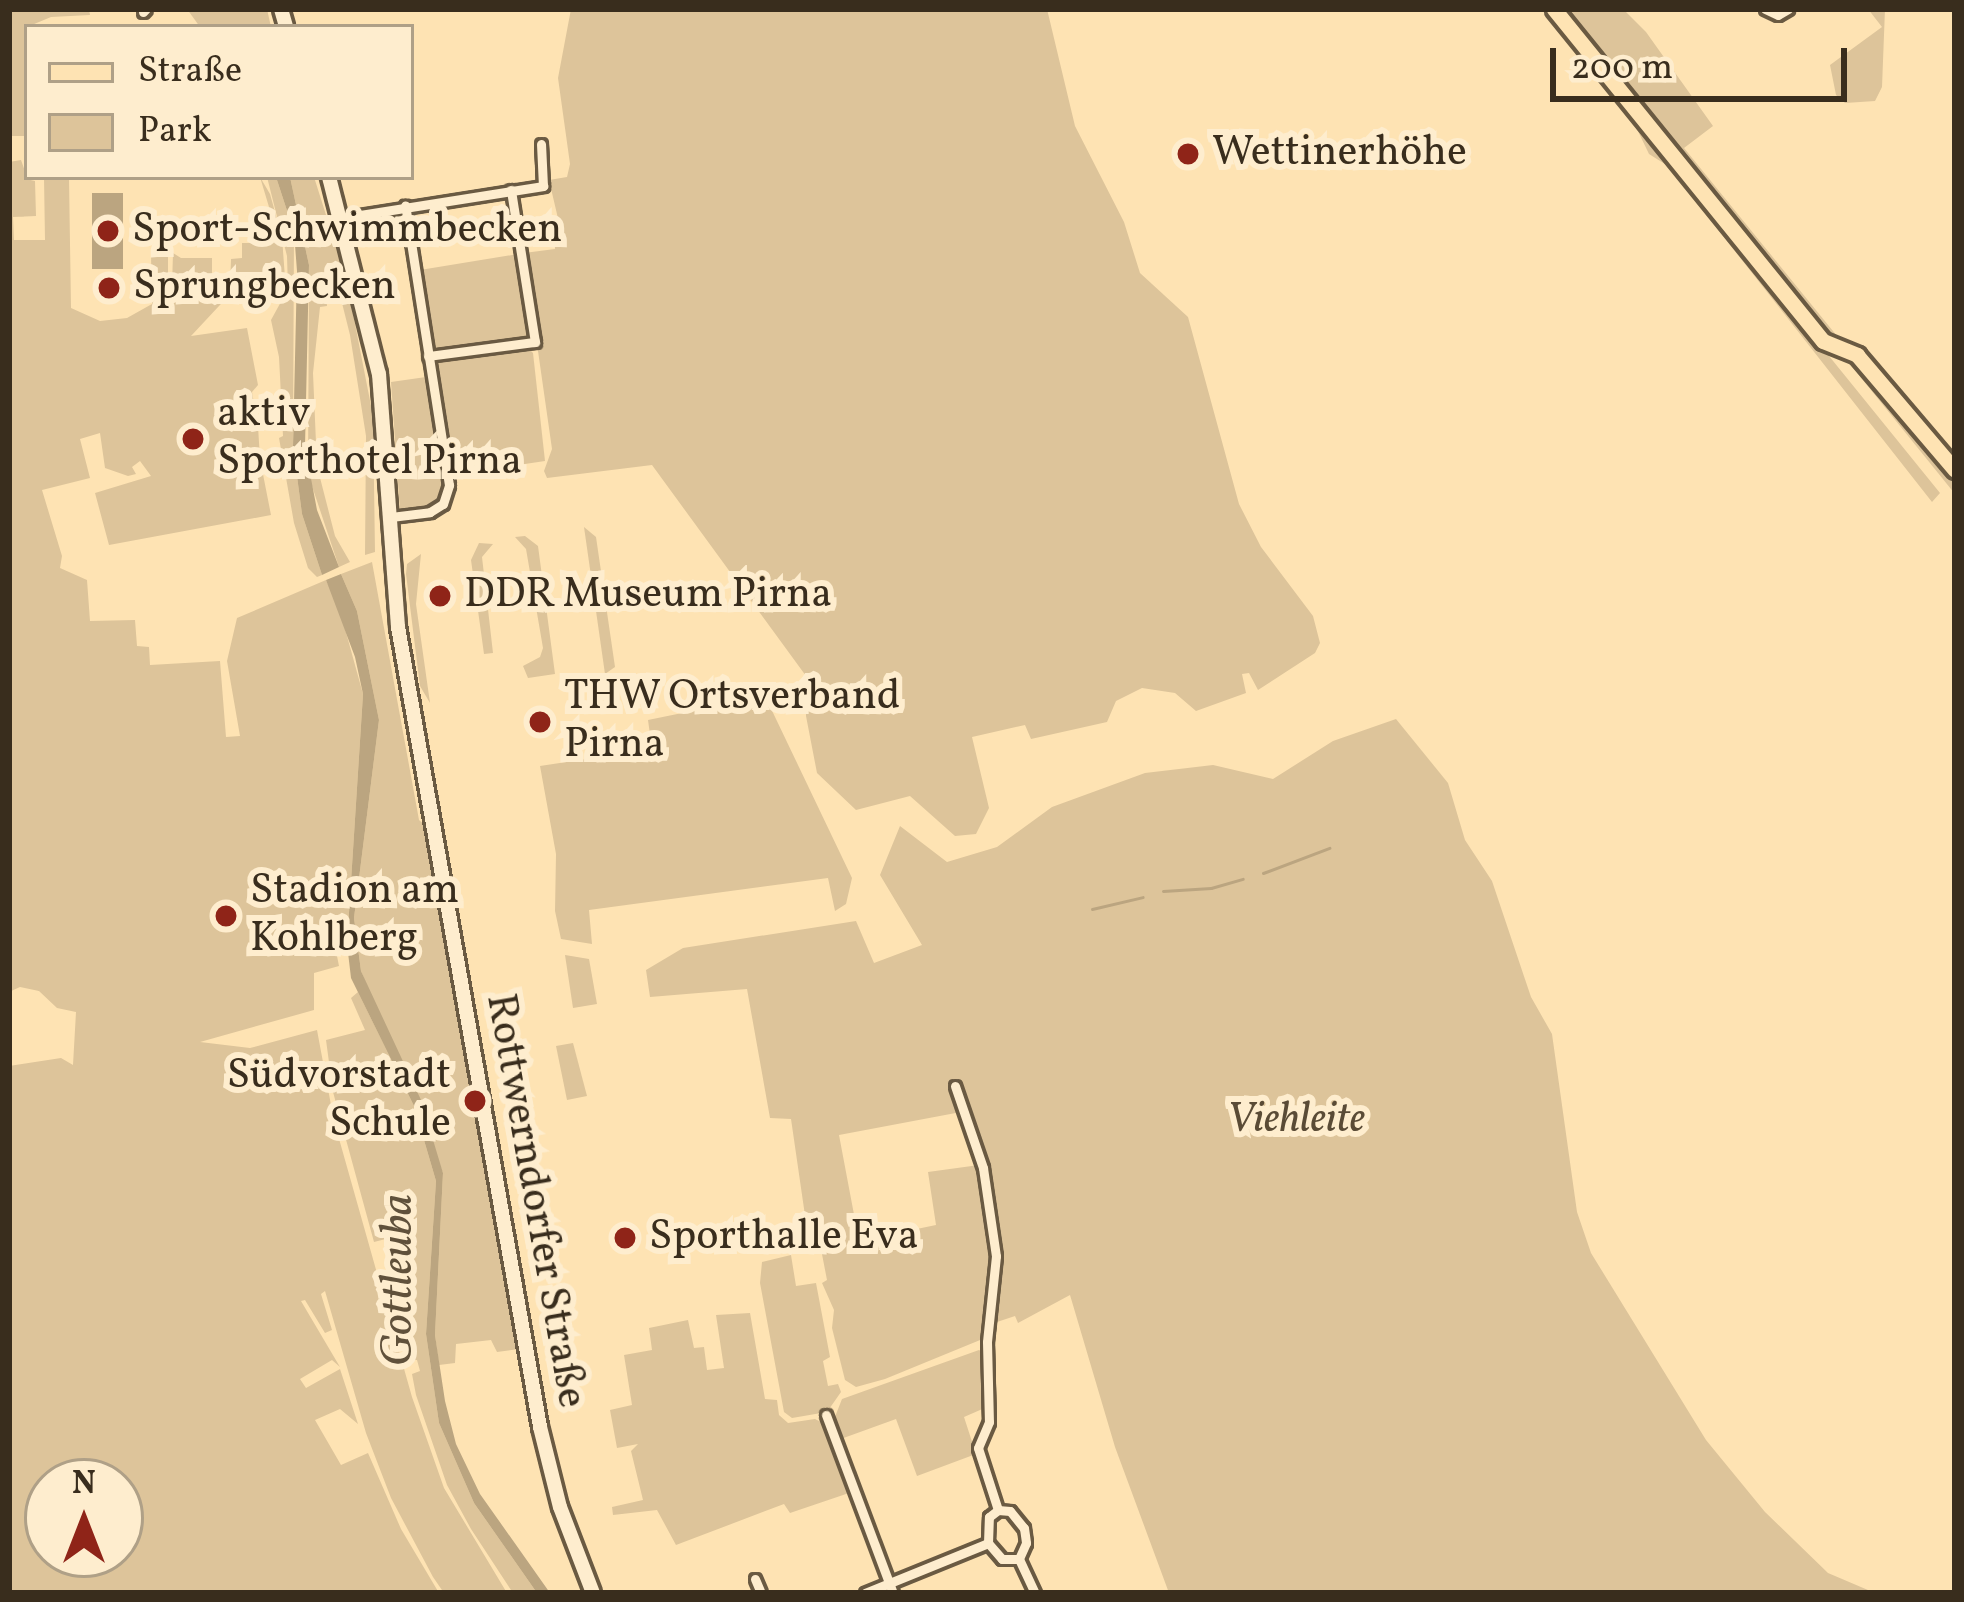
<!DOCTYPE html>
<html>
<head>
<meta charset="utf-8">
<style>
  body { margin:0 }
  #map { position:relative; width:1964px; height:1602px; overflow:hidden; background:#fee3b3; font-family:Vollkorn,serif }
  div>[style] { position:absolute }
  .green>* { inset:0; background:#ddc49a }
  .water>* { inset:0; background:#bba580; transform-origin:0 0 }
  .stream>* { height:3px; margin:-1.5px; padding:0 1.5px; transform-origin:1.5px; border-radius:1.5px; background:#bba580 }
  .roads { filter:drop-shadow(3px 0 #6a5a42) drop-shadow(-3px 0 #6a5a42) drop-shadow(0 3px #6a5a42) drop-shadow(0 -3px #6a5a42) }
  .minor>* { height:9px; margin:-4.5px; padding:0 4.5px; transform-origin:4.5px; border-radius:4.5px; background:#feedce }
  .secondary>* { height:14px; margin:-7px; padding:0 7px; transform-origin:7px; border-radius:7px; background:#feedce }
  .primary>* { height:15px; margin:-7.5px; padding:0 7.5px; transform-origin:7.5px; border-radius:7.5px; background:#fee3b3 }
  .dots>* { width:33px; height:33px; translate:-50% -50%; box-sizing:border-box; border:6px solid #feedce; border-radius:50% }
  span { translate:-50% -50%; white-space:nowrap; text-align:center; line-height:1.15; -webkit-text-stroke:12px #feedce; paint-order:stroke }
  .poi-label { font-size:42px; color:#392d1d }
  .left { translate:0 -50%; text-align:left }
  .right { translate:-100% -50%; text-align:right }
  .park-label { font-size:42px; color:#5a4b36; font-style:italic }
  .street-label { font-size:42px; color:#392d1d }
  .water-label { font-size:45px; color:#60513b; font-style:italic }
  .frame { position:absolute; inset:0; border:12px solid #392d1d; pointer-events:none }
  .legend { position:absolute; left:24px; top:24px; width:390px; height:156px; box-sizing:border-box; background:#feedce; border:3px solid #afa087; margin:0; padding:15px 21px; list-style:none; font-size:36px; color:#392d1d }
  .legend li { display:flex; align-items:center; gap:24px; height:60px }
  .legend b { width:60px; border:3px solid #afa087 }
  .north { position:absolute; left:24px; top:1458px; width:120px; height:120px; box-sizing:border-box; background:#feedce; border:3px solid #afa087; border-radius:50%; rotate:0deg; font-size:33px; font-weight:700; line-height:48px; text-align:center; color:#392d1d }
  .north::after { content:''; display:block; margin:auto; width:42px; height:54px; background:#8f2418; clip-path:polygon(50% 0,100% 100%,50% 72%,0 100%) }
  .scale { position:absolute; left:1550px; top:48px; width:297px; height:54px; box-sizing:border-box; border:6px solid #392d1d; border-top:0; padding-left:15px; font-size:36px; line-height:42px; white-space:nowrap; color:#392d1d; -webkit-text-stroke:9px #feedce; paint-order:stroke }
</style>
</head>
<body>
<div id="map">
  <div class="green">
    <i style="clip-path:polygon(9px 9px,89px 9px,90px 15px,51px 17px,27px 27px,24px 136px,9px 136px)"></i>
    <i style="clip-path:polygon(187px 9px,267px 9px,271px 27px,200px 27px)"></i>
    <i style="clip-path:polygon(571px 9px,1047px 9px,1075px 126px,1124px 222px,1140px 273px,1188px 317px,1239px 504px,1261px 547px,1313px 616px,1320px 643px,1315px 653px,1258px 690px,1249px 673px,1242px 674px,1246px 693px,1196px 711px,1175px 693px,1142px 688px,1116px 701px,1107px 722px,1031px 739px,1025px 725px,972px 737px,989px 808px,976px 834px,955px 836px,910px 796px,856px 810px,817px 773px,806px 716px,806px 676px,652px 465px,547px 478px,544px 471px,552px 449px,524px 253px,555px 249px,554px 230px,560px 227px,549px 180px,567px 177px,570px 164px,558px 78px)"></i>
    <i style="clip-path:polygon(1541px 9px,1548px 9px,1940px 493px,1932px 502px,1668px 166px,1649px 154px,1635px 125px)"></i>
    <i style="clip-path:polygon(1563px 9px,1623px 9px,1646px 32px,1713px 126px,1684px 148px,1955px 481px,1955px 494px)"></i>
    <i style="clip-path:polygon(1868px 9px,1885px 9px,1882px 87px,1875px 101px,1845px 103px,1836px 95px,1830px 65px,1882px 27px)"></i>
    <i style="clip-path:polygon(evenodd,21px 160px,27px 177px,36px 177px,26px 179px,35px 181px,36px 216px,13px 217px,14px 240px,45px 240px,44px 178px,69px 178px,71px 308px,100px 321px,127px 318px,152px 304px,151px 255px,168px 255px,168px 289px,230px 289px,231px 259px,242px 258px,242px 243px,271px 243px,272px 217px,260px 177px,270px 194px,282px 237px,285px 278px,233px 291px,191px 336px,247px 328px,258px 385px,252px 392px,256px 415px,265px 419px,258px 426px,260px 459px,271px 515px,109px 545px,95px 493px,151px 476px,140px 461px,132px 467px,136px 474px,128px 476px,105px 468px,100px 433px,80px 439px,90px 478px,42px 490px,62px 556px,60px 568px,87px 580px,90px 621px,135px 620px,137px 646px,149px 647px,150px 665px,220px 661px,226px 737px,240px 736px,227px 661px,237px 618px,326px 580px,339px 607px,363px 694px,347px 944px,335px 946px,339px 966px,314px 973px,314px 1010px,200px 1042px,250px 1048px,317px 1030px,334px 1121px,412px 1397px,444px 1488px,507px 1593px,444px 1593px,433px 1577px,391px 1498px,366px 1433px,325px 1291px,321px 1294px,332px 1330px,325px 1333px,305px 1300px,301px 1301px,340px 1367px,332px 1360px,300px 1379px,306px 1388px,340px 1369px,358px 1424px,340px 1409px,315px 1420px,341px 1465px,368px 1453px,401px 1529px,439px 1593px,9px 1593px,9px 1066px,61px 1058px,73px 1065px,76px 1012px,57px 1008px,39px 991px,20px 987px,9px 992px,9px 162px,21px 160px,48px 1482px,120px 1482px,120px 1554px,48px 1554px,48px 1482px)"></i>
    <i style="clip-path:polygon(267px 177px,276px 177px,294px 232px,293px 446px,302px 514px,322px 575px,317px 577px,308px 568px,294px 523px,279px 438px,283px 436px,279px 357px,271px 320px,288px 289px,287px 256px)"></i>
    <i style="clip-path:polygon(290px 177px,314px 177px,346px 278px,326px 295px,327px 306px,320px 307px,313px 373px,317px 466px,335px 536px,350px 562px,339px 567px,308px 474px,309px 265px)"></i>
    <i style="clip-path:polygon(173px 253px,181px 258px,212px 258px,212px 286px,172px 286px)"></i>
    <i style="clip-path:polygon(518px 254px,530px 330px,526px 340px,432px 353px,420px 270px)"></i>
    <i style="clip-path:polygon(348px 288px,373px 416px,375px 552px,365px 555px,366px 436px,350px 335px,342px 303px,336px 304px)"></i>
    <i style="clip-path:polygon(527px 347px,533px 353px,545px 461px,452px 475px,433px 359px)"></i>
    <i style="clip-path:polygon(426px 377px,443px 493px,430px 507px,400px 511px,391px 382px)"></i>
    <i style="clip-path:polygon(584px 527px,596px 537px,615px 667px,605px 674px)"></i>
    <i style="clip-path:polygon(525px 536px,538px 546px,555px 674px,528px 678px,523px 666px,540px 657px,543px 648px,526px 549px,515px 537px)"></i>
    <i style="clip-path:polygon(479px 543px,493px 544px,482px 557px,493px 653px,484px 654px,471px 560px)"></i>
    <i style="clip-path:polygon(421px 554px,416px 604px,430px 703px,420px 686px,406px 574px,407px 564px)"></i>
    <i style="clip-path:polygon(372px 562px,419px 820px,427px 827px,519px 1349px,497px 1352px,491px 1340px,456px 1344px,455px 1363px,439px 1365px,435px 1335px,443px 1173px,361px 971px,354px 918px,379px 720px,357px 611px,341px 574px)"></i>
    <i style="clip-path:polygon(765px 696px,852px 878px,846px 904px,835px 911px,828px 878px,589px 910px,592px 944px,561px 939px,555px 911px,556px 854px,540px 766px,652px 749px,648px 720px)"></i>
    <i style="clip-path:polygon(1396px 719px,1448px 783px,1465px 840px,1492px 881px,1531px 997px,1552px 1034px,1577px 1212px,1591px 1253px,1706px 1440px,1765px 1512px,1828px 1573px,1875px 1593px,1169px 1593px,1115px 1447px,1070px 1295px,1018px 1323px,1015px 1316px,997px 1322px,991px 1338px,998px 1236px,985px 1164px,956px 1081px,961px 1112px,839px 1135px,859px 1241px,936px 1225px,928px 1172px,979px 1165px,993px 1257px,985px 1338px,885px 1379px,856px 1387px,845px 1380px,832px 1328px,834px 1310px,822px 1283px,827px 1280px,821px 1249px,810px 1250px,791px 1119px,770px 1118px,747px 989px,650px 997px,646px 970px,683px 948px,856px 921px,874px 963px,922px 945px,880px 875px,900px 826px,947px 862px,997px 847px,1052px 807px,1145px 773px,1213px 765px,1273px 779px,1333px 741px)"></i>
    <i style="clip-path:polygon(565px 955px,589px 959px,597px 1004px,573px 1008px)"></i>
    <i style="clip-path:polygon(358px 992px,414px 1106px,436px 1181px,426px 1334px,439px 1423px,474px 1503px,537px 1593px,513px 1593px,471px 1529px,447px 1485px,416px 1395px,412px 1374px,420px 1371px,417px 1360px,408px 1360px,385px 1282px,416px 1271px,405px 1234px,374px 1242px,333px 1092px,326px 1040px,365px 1030px,351px 998px)"></i>
    <i style="clip-path:polygon(573px 1043px,587px 1096px,567px 1100px,556px 1046px)"></i>
    <i style="clip-path:polygon(791px 1255px,796px 1286px,816px 1283px,830px 1357px,823px 1361px,828px 1386px,838px 1384px,841px 1392px,827px 1412px,792px 1418px,784px 1412px,760px 1283px,762px 1262px)"></i>
    <i style="clip-path:polygon(750px 1313px,765px 1399px,777px 1400px,779px 1415px,788px 1423px,815px 1419px,825px 1424px,849px 1493px,790px 1513px,784px 1504px,676px 1545px,657px 1510px,613px 1515px,612px 1507px,643px 1500px,631px 1451px,638px 1444px,617px 1448px,610px 1410px,632px 1405px,624px 1355px,652px 1350px,649px 1328px,688px 1320px,694px 1348px,704px 1347px,707px 1370px,724px 1368px,716px 1315px)"></i>
    <i style="clip-path:polygon(979px 1350px,984px 1353px,987px 1407px,964px 1417px,976px 1454px,917px 1476px,896px 1419px,838px 1440px,833px 1422px,842px 1399px)"></i>
  </div>
  <div class="water">
    <i style="clip-path:polygon(276px 177px,290px 177px,309px 265px,305px 447px,317px 510px,339px 567px,322px 575px,302px 514px,293px 446px,297px 271px,294px 232px)"></i>
    <i style="left:92px;top:193px;width:31px;height:76px"></i>
    <i style="clip-path:polygon(341px 574px,357px 611px,379px 720px,354px 918px,361px 971px,421px 1100px,443px 1173px,435px 1335px,445px 1401px,456px 1444px,480px 1494px,550px 1593px,537px 1593px,474px 1503px,439px 1423px,426px 1334px,436px 1181px,414px 1106px,351px 978px,347px 944px,363px 694px,355px 657px,326px 580px)"></i>
  </div>
  <div class="stream">
    <i style="left:1263px;top:873px;width:71px;rotate:-20.7deg"></i>
    <i style="left:1163px;top:891px;width:48px;rotate:-3.6deg"></i>
    <i style="left:1211px;top:888px;width:33px;rotate:-16deg"></i>
    <i style="left:1092px;top:909px;width:52px;rotate:-13.2deg"></i>
  </div>
  <div class="roads">
    <div class="minor">
      <i style="left:1765px;top:9px;width:14px;rotate:25deg"></i>
      <i style="left:1778px;top:15px;width:12px;rotate:-31deg"></i>
      <i style="left:143px;top:12px;width:4px;rotate:-45deg"></i>
      <i style="left:341px;top:218px;width:205px;rotate:-9deg"></i>
      <i style="left:543px;top:186px;width:42px;rotate:-92.7deg"></i>
      <i style="left:428px;top:356px;width:108px;rotate:-7.5deg"></i>
      <i style="left:535px;top:342px;width:154px;rotate:-99deg"></i>
      <i style="left:391px;top:517px;width:39px;rotate:-7deg"></i>
      <i style="left:430px;top:512px;width:15px;rotate:-32deg"></i>
      <i style="left:443px;top:504px;width:20px;rotate:-72deg"></i>
      <i style="left:449px;top:485px;width:283px;rotate:-98.9deg"></i>
      <i style="left:955px;top:1086px;width:87px;rotate:71.1deg"></i>
      <i style="left:983px;top:1168px;width:89px;rotate:81.6deg"></i>
      <i style="left:996px;top:1256px;width:86px;rotate:96deg"></i>
      <i style="left:987px;top:1342px;width:80px;rotate:88.6deg"></i>
      <i style="left:989px;top:1422px;width:28px;rotate:113deg"></i>
      <i style="left:978px;top:1448px;width:65px;rotate:72.1deg"></i>
      <i style="left:826px;top:1415px;width:190px;rotate:69.4deg"></i>
      <i style="left:998px;top:1510px;width:12px;rotate:5deg"></i>
      <i style="left:1010px;top:1511px;width:22px;rotate:51deg"></i>
      <i style="left:1024px;top:1528px;width:15px;rotate:82deg"></i>
      <i style="left:1026px;top:1543px;width:17px;rotate:114deg"></i>
      <i style="left:1019px;top:1559px;width:17px;rotate:180deg"></i>
      <i style="left:1002px;top:1559px;width:21px;rotate:-131deg"></i>
      <i style="left:988px;top:1543px;width:26px;rotate:-88deg"></i>
      <i style="left:989px;top:1517px;width:11px;rotate:-38deg"></i>
      <i style="left:1019px;top:1559px;width:38px;rotate:65deg"></i>
      <i style="left:755px;top:1579px;width:15px;rotate:67deg"></i>
      <i style="left:865px;top:1593px;width:133px;rotate:-22.1deg"></i>
    </div>
    <div class="secondary">
      <i style="left:281px;top:9px;width:19px;rotate:74deg"></i>
      <i style="left:329px;top:177px;width:203px;rotate:75.8deg"></i>
      <i style="left:379px;top:374px;width:254px;rotate:85.7deg"></i>
      <i style="left:398px;top:627px;width:813px;rotate:79.93deg"></i>
      <i style="left:540px;top:1427px;width:82px;rotate:76deg"></i>
      <i style="left:560px;top:1507px;width:92px;rotate:69deg"></i>
    </div>
    <div class="primary">
      <i style="left:1554px;top:9px;width:427px;rotate:51deg"></i>
      <i style="left:1823px;top:341px;width:37px;rotate:22deg"></i>
      <i style="left:1857px;top:355px;width:151px;rotate:49.6deg"></i>
    </div>
  </div>
  <div class="dots">
    <i style="left:1188px;top:154px;background:#8f2418"></i>
    <i style="left:108px;top:231px;background:#8f2418"></i>
    <i style="left:109px;top:288px;background:#8f2418"></i>
    <i style="left:193px;top:439px;background:#8f2418"></i>
    <i style="left:440px;top:596px;background:#8f2418"></i>
    <i style="left:540px;top:722px;background:#8f2418"></i>
    <i style="left:226px;top:916px;background:#8f2418"></i>
    <i style="left:475px;top:1101px;background:#8f2418"></i>
    <i style="left:625px;top:1238px;background:#8f2418"></i>
  </div>
  <div class="poi-label">
    <span class="left" style="left:1212px;top:154px">Wettinerhöhe</span>
    <span class="left" style="left:132px;top:231px">Sport-Schwimmbecken</span>
    <span class="left" style="left:133px;top:288px">Sprungbecken</span>
    <span class="left" style="left:217px;top:439px">aktiv<br>Sporthotel Pirna</span>
    <span class="left" style="left:464px;top:596px">DDR Museum Pirna</span>
    <span class="left" style="left:564px;top:722px">THW Ortsverband<br>Pirna</span>
    <span class="left" style="left:250px;top:916px">Stadion am<br>Kohlberg</span>
    <span class="right" style="left:451px;top:1101px">Südvorstadt<br>Schule</span>
    <span class="left" style="left:649px;top:1238px">Sporthalle Eva</span>
  </div>
  <div class="park-label">
    <span style="left:1296px;top:1121px">Viehleite</span>
  </div>
  <div class="street-label">
    <span style="left:534px;top:1201px;rotate:80deg">Rottwerndorfer Straße</span>
  </div>
  <div class="water-label">
    <span style="left:400px;top:1280px;rotate:-90deg">Gottleuba</span>
  </div>
  <div class="frame"></div>
  <ul class="legend">
  <li><b style="height:15px;background:#fee3b3"></b>Straße</li>
  <li><b style="height:33px;background:#ddc49a"></b>Park</li>
  </ul>
  <div class="north">N</div>
  <div class="scale">200 m</div>
</div>
</body>
</html>
